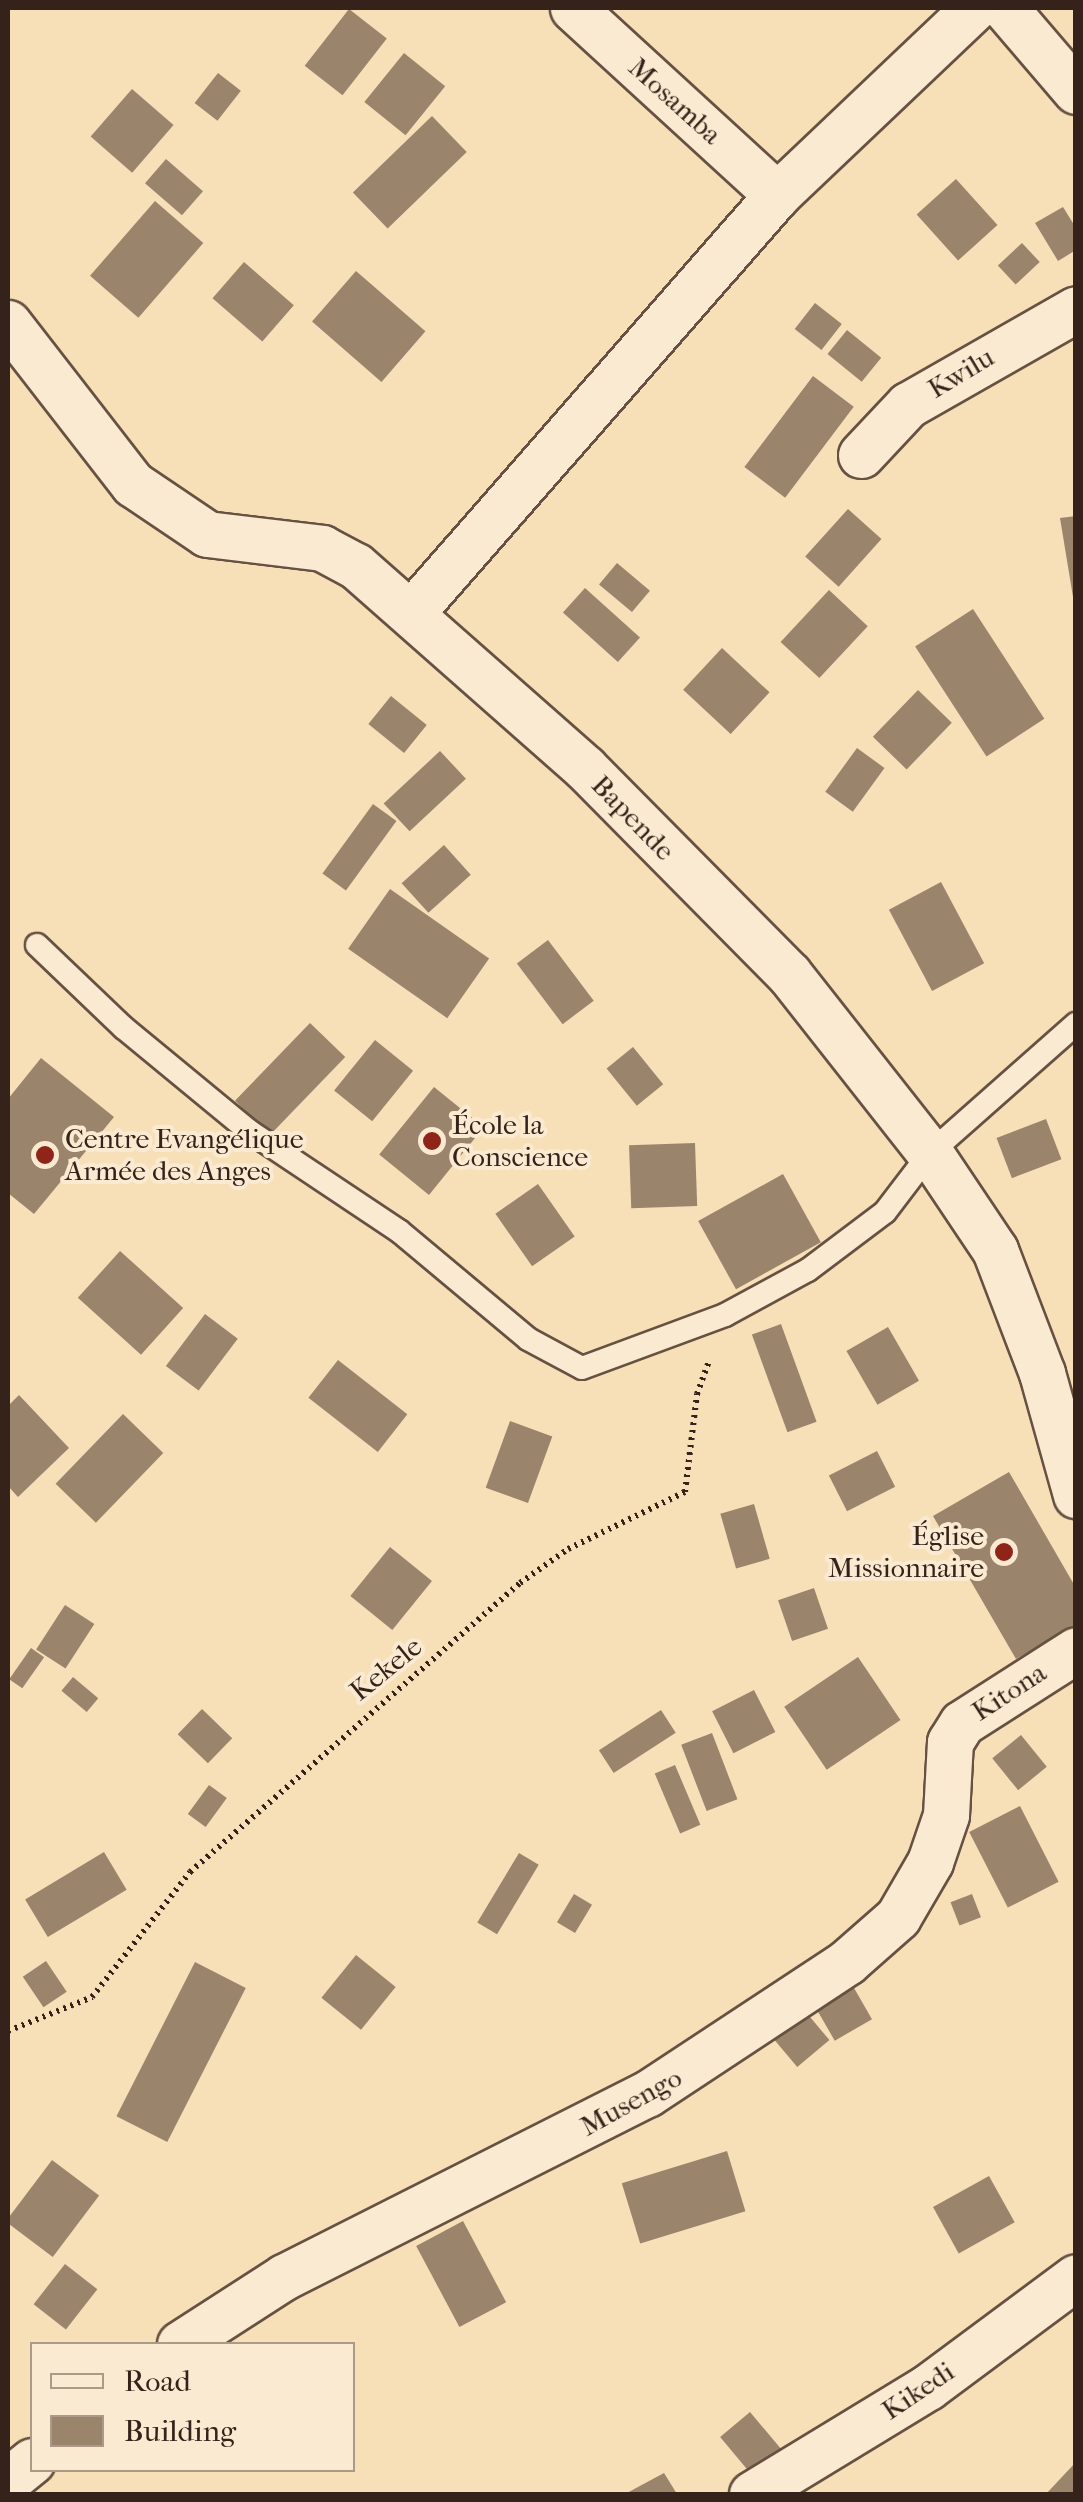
<!DOCTYPE html>
<html>
<head>
<meta charset="utf-8">
<style>
  body { margin:0 }
  #map { position:relative; width:1083px; height:2502px; overflow:hidden; background:#f7dfb8; font-family:"IM FELL French Canon",serif }
  div>[style] { position:absolute }
  .building>* { inset:0; background:#9a846c; transform-origin:0 0 }
  .path>* { height:6px; margin-top:-3px; transform-origin:0; background:repeating-linear-gradient(90deg,#35221a 0 2.5px,transparent 0 7.5px) }
  .roads { filter:drop-shadow(2px 0 #665142) drop-shadow(-2px 0 #665142) drop-shadow(0 2px #665142) drop-shadow(0 -2px #665142) }
  .service>* { height:22px; margin:-11px; padding:0 11px; transform-origin:11px; border-radius:11px; background:#faead1 }
  .minor>* { height:45px; margin:-22.5px; padding:0 22.5px; transform-origin:22.5px; border-radius:22.5px; background:#faead1 }
  .dots>* { width:28px; height:28px; translate:-50% -50%; box-sizing:border-box; border:5px solid #faead1; border-radius:50% }
  span { translate:-50% -50%; white-space:nowrap; text-align:center; line-height:1.15; -webkit-text-stroke:8px #faead1; paint-order:stroke }
  .street-label { font-size:28px; color:#35221a }
  .poi-label { font-size:28px; color:#35221a }
  .left { translate:0 -50%; text-align:left }
  .right { translate:-100% -50%; text-align:right }
  .frame { position:absolute; inset:0; border:10px solid #35221a; pointer-events:none }
  .legend { position:absolute; left:30px; top:2342px; width:325px; height:130px; box-sizing:border-box; background:#faead1; border:2px solid #ab9a88; margin:0; padding:12px 18px; list-style:none; font-size:30px; color:#35221a }
  .legend li { display:flex; align-items:center; gap:20px; height:50px }
  .legend b { width:50px; border:2px solid #ab9a88 }
</style>
</head>
<body>
<div id="map">
  <div class="building">
    <i style="left:349px;top:9px;width:48px;height:72px;rotate:38deg"></i>
    <i style="left:404px;top:53px;width:53px;height:63px;rotate:39deg"></i>
    <i style="left:218px;top:73px;width:29px;height:38px;rotate:38deg"></i>
    <i style="left:132px;top:89px;width:55px;height:63px;rotate:41deg"></i>
    <i style="left:432px;top:116px;width:50px;height:110px;rotate:46deg"></i>
    <i style="left:166px;top:159px;width:49px;height:32px;rotate:41deg"></i>
    <i style="left:956px;top:179px;width:62px;height:53px;rotate:48deg"></i>
    <i style="left:155px;top:201px;width:64px;height:99px;rotate:41deg"></i>
    <i style="clip-path:polygon(1063px 207px,1076px 228px,1076px 250px,1058px 261px,1035px 223px)"></i>
    <i style="left:1022px;top:243px;width:26px;height:33px;rotate:47deg"></i>
    <i style="left:244px;top:262px;width:66px;height:48px;rotate:41deg"></i>
    <i style="left:356px;top:271px;width:92px;height:67px;rotate:41deg"></i>
    <i style="left:815px;top:303px;width:34px;height:33px;rotate:38deg"></i>
    <i style="left:847px;top:330px;width:44px;height:31px;rotate:39deg"></i>
    <i style="left:813px;top:376px;width:51px;height:114px;rotate:37deg"></i>
    <i style="left:848px;top:509px;width:45px;height:64px;rotate:42deg"></i>
    <i style="clip-path:polygon(1076px 516px,1076px 596px,1073px 597px,1060px 518px)"></i>
    <i style="left:617px;top:563px;width:43px;height:28px;rotate:40deg"></i>
    <i style="left:585px;top:588px;width:74px;height:33px;rotate:42deg"></i>
    <i style="left:829px;top:590px;width:53px;height:71px;rotate:43deg"></i>
    <i style="left:973px;top:609px;width:131px;height:69px;rotate:57deg"></i>
    <i style="left:722px;top:648px;width:65px;height:57px;rotate:43deg"></i>
    <i style="left:918px;top:690px;width:47px;height:65px;rotate:44deg"></i>
    <i style="left:391px;top:696px;width:46px;height:36px;rotate:39deg"></i>
    <i style="left:857px;top:748px;width:34px;height:54px;rotate:36deg"></i>
    <i style="left:440px;top:751px;width:38px;height:77px;rotate:47deg"></i>
    <i style="left:373px;top:804px;width:29px;height:86px;rotate:36deg"></i>
    <i style="left:444px;top:845px;width:40px;height:57px;rotate:48deg"></i>
    <i style="left:941px;top:882px;width:92px;height:59px;rotate:62deg"></i>
    <i style="left:390px;top:889px;width:121px;height:73px;rotate:35deg"></i>
    <i style="left:548px;top:940px;width:76px;height:39px;rotate:53deg"></i>
    <i style="left:310px;top:1023px;width:49px;height:108px;rotate:44deg"></i>
    <i style="left:375px;top:1040px;width:49px;height:65px;rotate:39deg"></i>
    <i style="left:633px;top:1047px;width:48px;height:34px;rotate:51deg"></i>
    <i style="clip-path:polygon(41px 1058px,114px 1117px,34px 1214px,8px 1193px,8px 1099px)"></i>
    <i style="left:434px;top:1087px;width:64px;height:87px;rotate:39deg"></i>
    <i style="left:1046px;top:1119px;width:43px;height:53px;rotate:69deg"></i>
    <i style="left:695px;top:1143px;width:63px;height:66px;rotate:88deg"></i>
    <i style="left:783px;top:1174px;width:78px;height:97px;rotate:61deg"></i>
    <i style="left:538px;top:1184px;width:64px;height:52px;rotate:55deg"></i>
    <i style="left:120px;top:1251px;width:85px;height:63px;rotate:42deg"></i>
    <i style="left:205px;top:1314px;width:41px;height:65px;rotate:37deg"></i>
    <i style="left:781px;top:1324px;width:104px;height:31px;rotate:70deg"></i>
    <i style="left:888px;top:1327px;width:62px;height:48px;rotate:60deg"></i>
    <i style="left:338px;top:1360px;width:88px;height:48px;rotate:38deg"></i>
    <i style="clip-path:polygon(19px 1395px,69px 1448px,18px 1497px,8px 1486px,8px 1406px)"></i>
    <i style="left:123px;top:1414px;width:56px;height:97px;rotate:44deg"></i>
    <i style="left:510px;top:1421px;width:45px;height:71px;rotate:20deg"></i>
    <i style="left:877px;top:1451px;width:40px;height:54px;rotate:63deg"></i>
    <i style="clip-path:polygon(1009px 1472px,1076px 1588px,1076px 1625px,1016px 1659px,933px 1516px)"></i>
    <i style="left:754px;top:1504px;width:57px;height:35px;rotate:74deg"></i>
    <i style="left:390px;top:1547px;width:54px;height:63px;rotate:39deg"></i>
    <i style="left:814px;top:1588px;width:43px;height:38px;rotate:71deg"></i>
    <i style="left:65px;top:1605px;width:35px;height:53px;rotate:33deg"></i>
    <i style="left:31px;top:1648px;width:16px;height:38px;rotate:35deg"></i>
    <i style="left:858px;top:1657px;width:76px;height:89px;rotate:56deg"></i>
    <i style="left:73px;top:1677px;width:33px;height:18px;rotate:40deg"></i>
    <i style="left:754px;top:1690px;width:47px;height:47px;rotate:63deg"></i>
    <i style="left:202px;top:1709px;width:42px;height:35px;rotate:44deg"></i>
    <i style="left:661px;top:1710px;width:27px;height:74px;rotate:57deg"></i>
    <i style="left:712px;top:1733px;width:71px;height:33px;rotate:69deg"></i>
    <i style="left:1021px;top:1735px;width:41px;height:37px;rotate:51deg"></i>
    <i style="left:675px;top:1765px;width:65px;height:22px;rotate:67deg"></i>
    <i style="left:209px;top:1785px;width:22px;height:36px;rotate:36deg"></i>
    <i style="left:1020px;top:1806px;width:85px;height:57px;rotate:63deg"></i>
    <i style="left:104px;top:1852px;width:44px;height:92px;rotate:59deg"></i>
    <i style="left:519px;top:1853px;width:23px;height:81px;rotate:31deg"></i>
    <i style="left:574px;top:1894px;width:21px;height:33px;rotate:31deg"></i>
    <i style="left:972px;top:1894px;width:25px;height:23px;rotate:69deg"></i>
    <i style="left:356px;top:1955px;width:51px;height:55px;rotate:39deg"></i>
    <i style="left:46px;top:1961px;width:37px;height:28px;rotate:56deg"></i>
    <i style="left:195px;top:1962px;width:57px;height:173px;rotate:27deg"></i>
    <i style="left:854px;top:1988px;width:36px;height:43px;rotate:60deg"></i>
    <i style="left:805px;top:2011px;width:38px;height:42px;rotate:50deg"></i>
    <i style="left:727px;top:2151px;width:63px;height:110px;rotate:73deg"></i>
    <i style="left:52px;top:2160px;width:59px;height:77px;rotate:37deg"></i>
    <i style="left:989px;top:2176px;width:53px;height:64px;rotate:61deg"></i>
    <i style="left:463px;top:2221px;width:92px;height:53px;rotate:62deg"></i>
    <i style="left:65px;top:2264px;width:41px;height:51px;rotate:38deg"></i>
    <i style="left:750px;top:2412px;width:52px;height:39px;rotate:50deg"></i>
    <i style="clip-path:polygon(1076px 2462px,1076px 2494px,1046px 2494px)"></i>
    <i style="clip-path:polygon(664px 2473px,677px 2494px,625px 2494px)"></i>
  </div>
  <div class="path">
    <i style="left:8px;top:2031px;width:91px;rotate:-22deg"></i>
    <i style="left:92px;top:1997px;width:159px;rotate:-51.9deg"></i>
    <i style="left:190px;top:1872px;width:439px;rotate:-41.2deg"></i>
    <i style="left:520px;top:1583px;width:59px;rotate:-35.3deg"></i>
    <i style="left:568px;top:1549px;width:130px;rotate:-26deg"></i>
    <i style="left:685px;top:1492px;width:99px;rotate:-83deg"></i>
    <i style="left:697px;top:1394px;width:33px;rotate:-70deg"></i>
  </div>
  <div class="roads">
    <div class="service">
      <i style="left:37px;top:945px;width:120px;rotate:43.7deg"></i>
      <i style="left:124px;top:1028px;width:162px;rotate:39.5deg"></i>
      <i style="left:249px;top:1131px;width:180px;rotate:33.7deg"></i>
      <i style="left:399px;top:1231px;width:168px;rotate:39.9deg"></i>
      <i style="left:528px;top:1339px;width:61px;rotate:28.2deg"></i>
      <i style="left:582px;top:1368px;width:153px;rotate:-20.3deg"></i>
      <i style="left:725px;top:1315px;width:94px;rotate:-28.5deg"></i>
      <i style="left:808px;top:1270px;width:96px;rotate:-37deg"></i>
      <i style="left:885px;top:1212px;width:74px;rotate:-52.7deg"></i>
      <i style="left:930px;top:1153px;width:195px;rotate:-41.5deg"></i>
    </div>
    <div class="minor">
      <i style="left:573px;top:8px;width:277px;rotate:42.5deg"></i>
      <i style="left:1005px;top:8px;width:109px;rotate:49.5deg"></i>
      <i style="left:8px;top:323px;width:204px;rotate:52.2deg"></i>
      <i style="left:133px;top:484px;width:89px;rotate:34deg"></i>
      <i style="left:207px;top:534px;width:116px;rotate:6.9deg"></i>
      <i style="left:322px;top:548px;width:38px;rotate:28deg"></i>
      <i style="left:356px;top:566px;width:305px;rotate:41.4deg"></i>
      <i style="left:585px;top:768px;width:290px;rotate:45.3deg"></i>
      <i style="left:789px;top:974px;width:228px;rotate:51.8deg"></i>
      <i style="left:930px;top:1153px;width:117px;rotate:56.2deg"></i>
      <i style="left:995px;top:1250px;width:132px;rotate:69.1deg"></i>
      <i style="left:1042px;top:1373px;width:127px;rotate:74.4deg"></i>
      <i style="left:861px;top:455px;width:69px;rotate:-46.8deg"></i>
      <i style="left:908px;top:405px;width:193px;rotate:-29.7deg"></i>
      <i style="left:411px;top:613px;width:556px;rotate:-48.79deg"></i>
      <i style="left:777px;top:195px;width:272px;rotate:-43.5deg"></i>
      <i style="left:180px;top:2344px;width:124px;rotate:-32.8deg"></i>
      <i style="left:284px;top:2277px;width:407px;rotate:-26.8deg"></i>
      <i style="left:647px;top:2094px;width:240px;rotate:-33.4deg"></i>
      <i style="left:847px;top:1962px;width:68px;rotate:-41.4deg"></i>
      <i style="left:898px;top:1917px;width:64px;rotate:-59.8deg"></i>
      <i style="left:930px;top:1862px;width:50px;rotate:-71.2deg"></i>
      <i style="left:946px;top:1815px;width:73px;rotate:-86.9deg"></i>
      <i style="left:950px;top:1742px;width:22px;rotate:-58deg"></i>
      <i style="left:962px;top:1723px;width:135px;rotate:-32.6deg"></i>
      <i style="left:11px;top:2478px;width:27px;rotate:-39deg"></i>
      <i style="left:752px;top:2494px;width:206px;rotate:-31.3deg"></i>
      <i style="left:928px;top:2387px;width:184px;rotate:-36.6deg"></i>
    </div>
  </div>
  <div class="dots">
    <i style="left:432px;top:1141px;background:#8f2418"></i>
    <i style="left:45px;top:1155px;background:#8f2418"></i>
    <i style="left:1004px;top:1552px;background:#8f2418"></i>
  </div>
  <div class="street-label">
    <span style="left:675px;top:101px;rotate:42deg">Mosamba</span>
    <span style="left:961px;top:373px;rotate:-31deg">Kwilu</span>
    <span style="left:633px;top:818px;rotate:46deg">Bapende</span>
    <span style="left:386px;top:1669px;rotate:-39deg">Kekele</span>
    <span style="left:1009px;top:1692px;rotate:-33deg">Kitona</span>
    <span style="left:631px;top:2102px;rotate:-29deg">Musengo</span>
    <span style="left:918px;top:2391px;rotate:-34deg">Kikedi</span>
  </div>
  <div class="poi-label">
    <span class="left" style="left:452px;top:1141px">École la<br>Conscience</span>
    <span class="left" style="left:65px;top:1155px">Centre Evangélique<br>Armée des Anges</span>
    <span class="right" style="left:984px;top:1552px">Église<br>Missionnaire</span>
  </div>
  <div class="frame"></div>
  <ul class="legend">
  <li><b style="height:12px;background:#faead1"></b>Road</li>
  <li><b style="height:28px;background:#9a846c"></b>Building</li>
  </ul>
</div>
</body>
</html>
